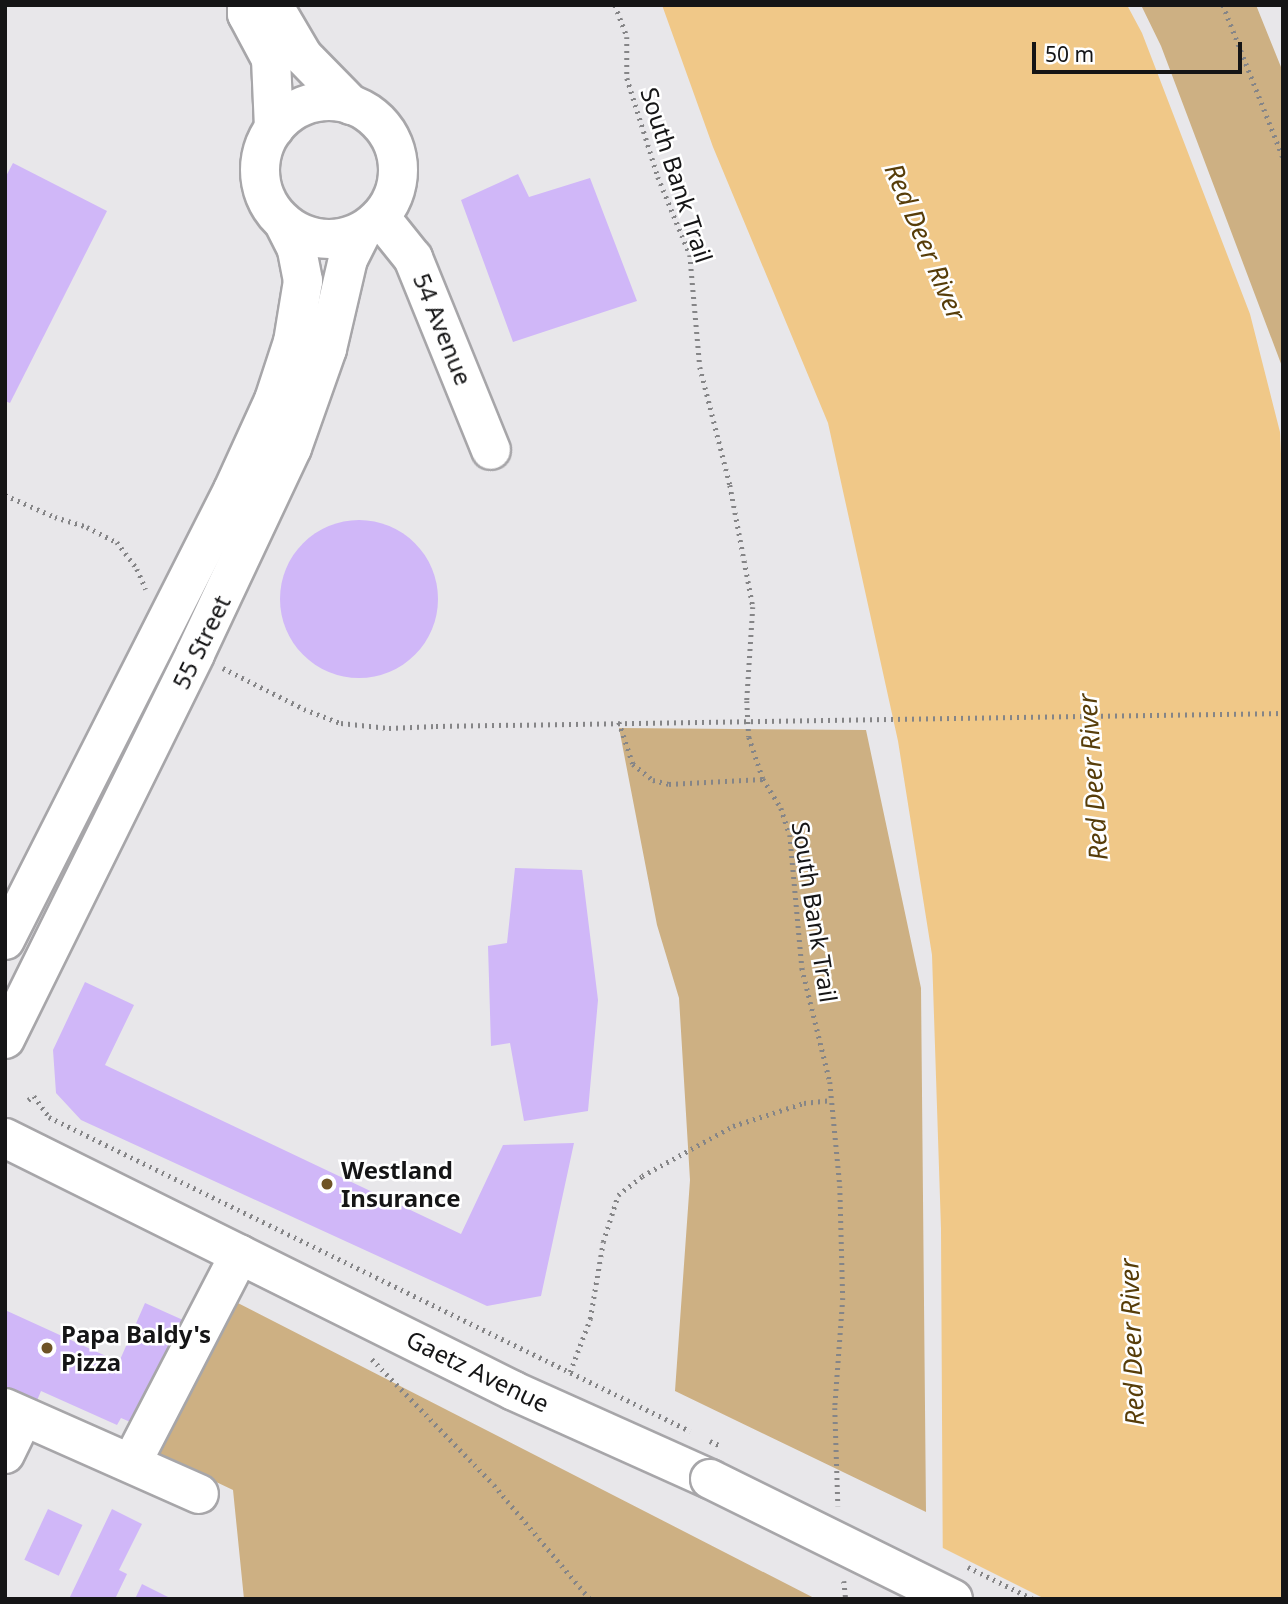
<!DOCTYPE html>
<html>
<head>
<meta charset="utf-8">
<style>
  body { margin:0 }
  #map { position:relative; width:1288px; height:1604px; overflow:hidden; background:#e8e7ea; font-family:"Noto Sans",sans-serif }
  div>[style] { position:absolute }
  .green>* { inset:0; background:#cdb083 }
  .water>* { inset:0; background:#f0c888 }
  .pier>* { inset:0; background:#e8e7ea }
  .building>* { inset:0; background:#d0b7f8; transform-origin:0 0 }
  .round { border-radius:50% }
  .path>* { height:4.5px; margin-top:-2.25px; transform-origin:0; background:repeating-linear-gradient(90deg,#858587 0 2px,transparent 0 7px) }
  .roads { filter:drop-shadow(2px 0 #a7a6a9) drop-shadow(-2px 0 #a7a6a9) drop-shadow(0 2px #a7a6a9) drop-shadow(0 -2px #a7a6a9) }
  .minor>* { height:38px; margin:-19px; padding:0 19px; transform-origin:19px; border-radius:19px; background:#fff }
  .minor>.ring { margin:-19px; padding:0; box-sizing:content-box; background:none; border:38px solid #fff; border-radius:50% }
  .major>* { height:38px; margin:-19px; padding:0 19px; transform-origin:19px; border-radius:19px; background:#fff }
  .path-bridge>* { height:4.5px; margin-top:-2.25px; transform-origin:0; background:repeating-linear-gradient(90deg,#858587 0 2px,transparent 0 7px) }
  .bridges { filter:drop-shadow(2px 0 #a7a6a9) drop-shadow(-2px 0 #a7a6a9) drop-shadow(0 2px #a7a6a9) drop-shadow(0 -2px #a7a6a9) }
  .major-bridge>* { height:38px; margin:-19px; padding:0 19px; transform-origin:19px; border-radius:19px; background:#fff }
  .dots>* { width:19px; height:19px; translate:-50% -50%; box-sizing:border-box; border:4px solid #fff; border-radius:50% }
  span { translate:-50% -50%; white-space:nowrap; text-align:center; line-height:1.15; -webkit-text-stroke:5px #fff; paint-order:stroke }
  .street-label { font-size:24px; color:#151516 }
  .poi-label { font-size:24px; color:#151516; font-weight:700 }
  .left { translate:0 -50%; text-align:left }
  .water-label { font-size:26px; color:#573d09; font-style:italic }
  .frame { position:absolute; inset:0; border:7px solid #151516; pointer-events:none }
  .scale { position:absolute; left:1032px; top:42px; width:210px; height:32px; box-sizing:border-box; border:4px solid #151516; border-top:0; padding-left:9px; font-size:21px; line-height:24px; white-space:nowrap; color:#151516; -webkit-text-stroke:5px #fff; paint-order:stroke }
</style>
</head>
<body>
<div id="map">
  <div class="green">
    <i style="clip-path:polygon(1141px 5px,1256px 5px,1283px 72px,1283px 369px,1161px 46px)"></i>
    <i style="clip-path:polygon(619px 728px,866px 730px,921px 988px,926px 1512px,675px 1391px,690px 1180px,679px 998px,657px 925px)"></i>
    <i style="clip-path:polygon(230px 1299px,816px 1599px,244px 1599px,233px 1490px,151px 1451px)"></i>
  </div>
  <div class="water">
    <i style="clip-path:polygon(662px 5px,1127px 5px,1142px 33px,1250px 314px,1280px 432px,1283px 498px,1283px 1599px,943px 1599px,941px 1229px,932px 955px,898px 741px,828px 423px,713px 147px)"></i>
  </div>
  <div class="pier">
    <i style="clip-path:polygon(939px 1546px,1045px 1599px,940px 1599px)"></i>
  </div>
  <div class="building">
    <i style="clip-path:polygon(13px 163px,107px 211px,10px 403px,5px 401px,5px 178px)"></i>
    <i style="clip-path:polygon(518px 174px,529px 197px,590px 178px,637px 301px,513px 342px,461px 200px)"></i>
    <i class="round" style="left:280px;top:520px;width:158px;height:158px"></i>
    <i style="clip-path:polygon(515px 868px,582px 870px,598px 1000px,588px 1111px,524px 1121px,510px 1043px,491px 1046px,488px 946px,507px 943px)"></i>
    <i style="clip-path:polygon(85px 982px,134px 1005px,105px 1065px,461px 1234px,503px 1145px,574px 1143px,541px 1296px,487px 1306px,81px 1120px,56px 1093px,53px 1050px)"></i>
    <i style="clip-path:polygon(145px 1303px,183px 1320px,135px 1424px,121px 1418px,117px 1425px,41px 1391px,36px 1403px,5px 1389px,5px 1310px,119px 1362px)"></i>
    <i style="left:48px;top:1509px;width:38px;height:56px;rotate:25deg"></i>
    <i style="clip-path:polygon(112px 1509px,142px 1524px,119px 1570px,127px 1574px,115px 1599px,69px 1599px)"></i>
    <i style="clip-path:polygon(142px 1584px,172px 1599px,135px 1599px)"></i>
  </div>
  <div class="path">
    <i style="left:615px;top:5px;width:34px;rotate:69deg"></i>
    <i style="left:627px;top:37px;width:41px;rotate:90deg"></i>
    <i style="left:627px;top:78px;width:104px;rotate:72.6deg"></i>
    <i style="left:658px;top:177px;width:84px;rotate:67.7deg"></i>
    <i style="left:690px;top:255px;width:112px;rotate:84.9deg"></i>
    <i style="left:700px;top:367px;width:122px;rotate:75.7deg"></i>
    <i style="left:730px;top:485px;width:124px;rotate:79.3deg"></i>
    <i style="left:753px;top:607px;width:94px;rotate:93.7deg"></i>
    <i style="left:747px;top:701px;width:36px;rotate:87deg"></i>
    <i style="left:749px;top:737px;width:44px;rotate:71.6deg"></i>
    <i style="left:763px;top:779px;width:34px;rotate:58deg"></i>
    <i style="left:781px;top:808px;width:28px;rotate:72deg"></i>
    <i style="left:790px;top:835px;width:134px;rotate:84.8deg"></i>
    <i style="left:802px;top:968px;width:117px;rotate:76.2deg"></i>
    <i style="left:830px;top:1082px;width:104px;rotate:84.5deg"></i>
    <i style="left:840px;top:1186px;width:112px;rotate:88.5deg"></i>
    <i style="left:843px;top:1298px;width:110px;rotate:94.2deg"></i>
    <i style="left:835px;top:1408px;width:98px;rotate:88.2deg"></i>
    <i style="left:1223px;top:5px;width:163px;rotate:68.5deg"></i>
    <i style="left:5px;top:495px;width:55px;rotate:23.7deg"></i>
    <i style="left:55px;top:517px;width:34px;rotate:17deg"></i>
    <i style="left:87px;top:527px;width:34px;rotate:27deg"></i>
    <i style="left:117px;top:542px;width:34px;rotate:53deg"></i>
    <i style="left:137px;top:569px;width:22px;rotate:66deg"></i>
    <i style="left:223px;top:668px;width:91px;rotate:26.8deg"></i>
    <i style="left:304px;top:709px;width:40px;rotate:21deg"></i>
    <i style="left:341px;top:723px;width:48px;rotate:5.9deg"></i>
    <i style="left:389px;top:728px;width:47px;rotate:-2.4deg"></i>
    <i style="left:619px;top:722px;width:44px;rotate:71.6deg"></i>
    <i style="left:633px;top:764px;width:26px;rotate:39deg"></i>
    <i style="left:653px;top:780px;width:16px;rotate:14deg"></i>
    <i style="left:669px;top:784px;width:94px;rotate:-3deg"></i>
    <i style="left:28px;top:1100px;width:7px;rotate:-34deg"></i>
    <i style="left:34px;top:1096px;width:26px;rotate:54deg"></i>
    <i style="left:49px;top:1117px;width:714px;rotate:26.1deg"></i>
    <i style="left:372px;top:1359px;width:175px;rotate:45.9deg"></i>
    <i style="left:494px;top:1485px;width:149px;rotate:49.9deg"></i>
    <i style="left:570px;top:1372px;width:57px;rotate:-69.3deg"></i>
    <i style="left:590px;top:1319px;width:78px;rotate:-80.4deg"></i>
    <i style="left:603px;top:1242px;width:49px;rotate:-72.3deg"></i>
    <i style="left:618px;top:1195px;width:31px;rotate:-38deg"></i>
    <i style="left:642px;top:1176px;width:104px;rotate:-28.8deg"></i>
    <i style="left:733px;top:1126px;width:75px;rotate:-17.9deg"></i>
    <i style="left:804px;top:1103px;width:28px;rotate:-6deg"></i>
    <i style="left:844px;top:1581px;width:18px;rotate:84deg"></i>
  </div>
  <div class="roads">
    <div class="minor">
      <i style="left:247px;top:5px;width:9px;rotate:90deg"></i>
      <i style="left:247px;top:14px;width:51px;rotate:61.9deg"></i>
      <i style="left:271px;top:59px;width:70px;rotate:87.5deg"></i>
      <i style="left:273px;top:5px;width:59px;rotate:59.5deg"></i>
      <i style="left:303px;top:56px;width:69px;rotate:45.6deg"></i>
      <i class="ring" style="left:260px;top:101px;width:100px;height:100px"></i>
      <i style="left:380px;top:217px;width:53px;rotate:51.2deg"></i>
      <i style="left:413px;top:258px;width:207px;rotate:67.9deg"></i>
      <i style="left:5px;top:940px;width:504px;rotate:-63.13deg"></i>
      <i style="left:233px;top:490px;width:99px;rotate:-65.5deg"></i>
      <i style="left:274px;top:400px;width:61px;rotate:-71.9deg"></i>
      <i style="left:293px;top:342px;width:62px;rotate:-80.7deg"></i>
      <i style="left:303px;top:281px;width:33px;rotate:-101deg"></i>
      <i style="left:297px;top:249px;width:29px;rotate:-117deg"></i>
      <i style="left:5px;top:1039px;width:429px;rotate:-63.7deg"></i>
      <i style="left:195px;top:654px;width:228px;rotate:-64.8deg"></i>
      <i style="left:292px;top:448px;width:105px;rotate:-70.5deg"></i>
      <i style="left:327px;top:349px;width:92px;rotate:-76.9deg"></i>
      <i style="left:348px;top:259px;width:31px;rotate:-63deg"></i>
      <i style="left:5px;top:1408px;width:212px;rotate:23.9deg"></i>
      <i style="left:5px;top:1454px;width:41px;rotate:-64.1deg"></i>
      <i style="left:132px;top:1462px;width:234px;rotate:-62.6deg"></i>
    </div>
    <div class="major">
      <i style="left:5px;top:1138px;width:568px;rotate:26.43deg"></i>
      <i style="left:514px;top:1391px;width:215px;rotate:24.2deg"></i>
    </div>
  </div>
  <div class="path-bridge">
    <i style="left:436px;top:726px;width:847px;rotate:-0.88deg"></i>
    <i style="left:710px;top:1441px;width:12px;rotate:24deg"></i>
    <i style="left:968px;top:1567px;width:72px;rotate:26.2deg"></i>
  </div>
  <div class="bridges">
    <div class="major-bridge">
      <i style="left:710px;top:1479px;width:271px;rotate:26.3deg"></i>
    </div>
  </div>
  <div class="dots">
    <i style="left:327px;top:1184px;background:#6e5325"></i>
    <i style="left:47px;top:1348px;background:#6e5325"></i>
  </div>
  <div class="street-label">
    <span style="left:677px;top:175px;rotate:72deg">South Bank Trail</span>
    <span style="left:443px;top:329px;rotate:68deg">54 Avenue</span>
    <span style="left:201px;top:642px;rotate:-64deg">55 Street</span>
    <span style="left:815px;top:912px;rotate:81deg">South Bank Trail</span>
    <span style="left:478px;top:1371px;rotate:26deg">Gaetz Avenue</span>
  </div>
  <div class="poi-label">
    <span class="left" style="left:341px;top:1184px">Westland<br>Insurance</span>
    <span class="left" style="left:61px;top:1348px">Papa Baldy's<br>Pizza</span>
  </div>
  <div class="water-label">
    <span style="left:925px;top:242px;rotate:67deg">Red Deer River</span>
    <span style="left:1093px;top:777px;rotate:-94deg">Red Deer River</span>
    <span style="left:1132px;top:1342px;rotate:-92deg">Red Deer River</span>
  </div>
  <div class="frame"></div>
  <div class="scale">50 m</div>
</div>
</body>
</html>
